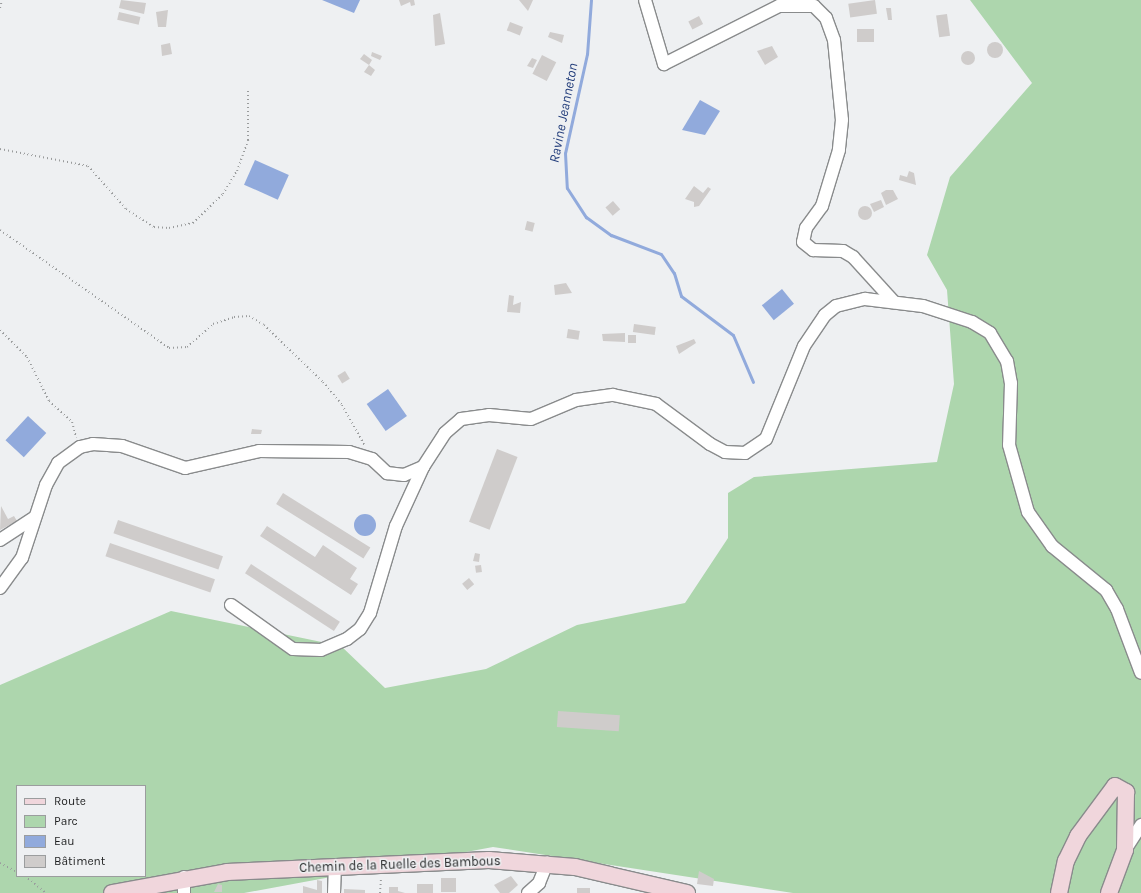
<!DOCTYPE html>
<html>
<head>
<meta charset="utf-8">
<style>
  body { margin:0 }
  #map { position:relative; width:1141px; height:893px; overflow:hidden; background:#eef0f2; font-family:Karla,sans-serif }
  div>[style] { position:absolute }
  .green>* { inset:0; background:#add6ad }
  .water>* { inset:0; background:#91aadc; transform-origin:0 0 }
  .round { border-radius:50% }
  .stream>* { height:3px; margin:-1.5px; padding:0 1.5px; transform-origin:1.5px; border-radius:1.5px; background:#91aadc }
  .building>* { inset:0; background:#cfcccb; transform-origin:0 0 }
  .path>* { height:2px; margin-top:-1px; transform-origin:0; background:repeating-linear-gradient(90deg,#9a9c9d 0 1px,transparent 0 4px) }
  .roads { filter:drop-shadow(1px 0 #898b8c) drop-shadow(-1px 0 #898b8c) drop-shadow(0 1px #898b8c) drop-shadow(0 -1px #898b8c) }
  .street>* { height:12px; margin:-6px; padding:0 6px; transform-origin:6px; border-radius:6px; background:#fff }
  .secondary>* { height:16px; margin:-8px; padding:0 8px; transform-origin:8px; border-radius:8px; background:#f0d6dc }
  span { translate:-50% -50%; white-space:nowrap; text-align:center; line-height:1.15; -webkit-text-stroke:3px #eef0f2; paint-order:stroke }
  .street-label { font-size:13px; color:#1f2021 }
  .water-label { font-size:14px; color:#26407d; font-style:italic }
  .legend { position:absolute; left:16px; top:785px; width:130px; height:92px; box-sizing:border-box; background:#eef0f2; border:1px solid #9b9d9e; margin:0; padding:5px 7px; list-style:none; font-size:12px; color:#1f2021 }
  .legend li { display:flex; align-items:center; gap:8px; height:20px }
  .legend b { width:20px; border:1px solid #9b9d9e }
</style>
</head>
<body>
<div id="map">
  <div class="green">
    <i style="clip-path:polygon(evenodd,970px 0,1141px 0,1141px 893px,793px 893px,493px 847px,244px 893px,0 893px,0 685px,171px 611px,341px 646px,385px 688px,486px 669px,577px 625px,685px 603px,728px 538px,728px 493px,754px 477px,937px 462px,954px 384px,947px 290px,927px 255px,950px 177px,1032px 83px,970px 0,17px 786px,145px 786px,145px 876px,17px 876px,17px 786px)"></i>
  </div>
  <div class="water">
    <i style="clip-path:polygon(322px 0,360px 0,354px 13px)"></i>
    <i style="clip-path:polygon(700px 100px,720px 111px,705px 135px,682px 130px)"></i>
    <i style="left:255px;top:160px;width:37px;height:27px;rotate:24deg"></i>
    <i style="left:782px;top:289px;width:19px;height:26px;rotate:51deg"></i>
    <i style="left:388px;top:389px;width:33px;height:26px;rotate:55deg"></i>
    <i style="left:28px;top:416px;width:25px;height:33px;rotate:43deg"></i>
    <i class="round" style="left:354px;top:514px;width:22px;height:22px"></i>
  </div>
  <div class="stream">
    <i style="left:591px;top:0;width:54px;rotate:94.2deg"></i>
    <i style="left:587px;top:54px;width:101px;rotate:102.5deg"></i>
    <i style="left:565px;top:153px;width:35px;rotate:87deg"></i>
    <i style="left:567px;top:188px;width:35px;rotate:57deg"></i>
    <i style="left:586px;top:217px;width:31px;rotate:36deg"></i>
    <i style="left:611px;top:235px;width:53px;rotate:20.8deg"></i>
    <i style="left:661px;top:254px;width:23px;rotate:56deg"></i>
    <i style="left:674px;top:273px;width:24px;rotate:73deg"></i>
    <i style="left:681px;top:296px;width:65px;rotate:36.9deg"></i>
    <i style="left:733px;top:335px;width:51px;rotate:66.9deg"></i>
  </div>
  <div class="building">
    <i style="clip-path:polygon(121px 0,146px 3px,144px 14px,119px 8px)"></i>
    <i style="clip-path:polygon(399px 0,414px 0,415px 5px,411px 6px,410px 2px,401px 6px)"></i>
    <i style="clip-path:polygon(519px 0,533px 0,528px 11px)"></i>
    <i style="left:875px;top:0;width:14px;height:27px;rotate:82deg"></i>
    <i style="clip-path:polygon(886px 8px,891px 8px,892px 20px,888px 20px)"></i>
    <i style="clip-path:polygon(168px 10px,166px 27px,158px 27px,156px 12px)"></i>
    <i style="left:119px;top:12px;width:22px;height:8px;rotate:13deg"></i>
    <i style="clip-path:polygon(440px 13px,445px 44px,435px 46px,433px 15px)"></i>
    <i style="left:947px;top:14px;width:22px;height:11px;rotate:82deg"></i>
    <i style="left:699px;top:16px;width:9px;height:12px;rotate:63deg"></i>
    <i style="left:510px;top:22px;width:14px;height:9px;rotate:21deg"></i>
    <i style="left:874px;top:29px;width:13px;height:17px;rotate:90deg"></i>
    <i style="clip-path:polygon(550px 32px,564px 35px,562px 43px,548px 37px)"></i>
    <i class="round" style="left:987px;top:42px;width:16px;height:16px"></i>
    <i style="clip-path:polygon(170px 43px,172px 54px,162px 56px,161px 45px)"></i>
    <i style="clip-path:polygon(772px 46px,778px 57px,765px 65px,757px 51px)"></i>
    <i class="round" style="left:961px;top:51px;width:14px;height:14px"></i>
    <i style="clip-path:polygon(372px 52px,382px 56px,380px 60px,371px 56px)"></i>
    <i style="clip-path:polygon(364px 54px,372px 60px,369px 65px,360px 59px)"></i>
    <i style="left:542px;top:55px;width:16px;height:21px;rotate:27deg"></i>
    <i style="clip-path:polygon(532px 58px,537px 60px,533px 68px,527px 66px)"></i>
    <i style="clip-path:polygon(369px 65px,375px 70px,371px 76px,364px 72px)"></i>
    <i style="clip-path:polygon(909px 171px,914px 173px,916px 185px,899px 180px,900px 175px,907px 177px)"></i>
    <i style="clip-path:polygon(694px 186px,703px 193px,708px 187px,711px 189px,699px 206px,694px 207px,694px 202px,685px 199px)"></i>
    <i style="clip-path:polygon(886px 190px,893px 190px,898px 199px,886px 205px,881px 193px)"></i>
    <i style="clip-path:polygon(881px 200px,884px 207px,874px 212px,870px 204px)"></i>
    <i style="left:613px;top:201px;width:11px;height:10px;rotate:49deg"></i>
    <i class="round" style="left:858px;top:206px;width:14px;height:14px"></i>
    <i style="left:527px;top:221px;width:8px;height:9px;rotate:14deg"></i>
    <i style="clip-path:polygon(566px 283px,572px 293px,555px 295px,554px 285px)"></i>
    <i style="clip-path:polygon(509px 295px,514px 296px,513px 305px,521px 302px,520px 313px,507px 312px)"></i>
    <i style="left:634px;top:324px;width:22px;height:8px;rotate:8deg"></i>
    <i style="left:568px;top:329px;width:12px;height:9px;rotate:9deg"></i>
    <i style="clip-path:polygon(625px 333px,625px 342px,603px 341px,602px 334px)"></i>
    <i style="left:636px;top:335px;width:8px;height:8px;rotate:90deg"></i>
    <i style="clip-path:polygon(694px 339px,696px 343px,679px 354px,676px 346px)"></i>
    <i style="left:345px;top:371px;width:9px;height:9px;rotate:58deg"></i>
    <i style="clip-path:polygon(252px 429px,262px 430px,261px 434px,251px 434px)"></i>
    <i style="left:497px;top:449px;width:22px;height:78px;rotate:21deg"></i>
    <i style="left:283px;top:493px;width:103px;height:13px;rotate:32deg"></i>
    <i style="clip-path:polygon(1px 506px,8px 519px,14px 516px,17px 521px,0 530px)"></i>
    <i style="left:118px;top:520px;width:111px;height:14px;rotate:19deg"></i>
    <i style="clip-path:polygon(267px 526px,315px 557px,323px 545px,357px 568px,350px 579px,358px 584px,351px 595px,260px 536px)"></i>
    <i style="left:110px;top:543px;width:111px;height:14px;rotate:19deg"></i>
    <i style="clip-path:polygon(475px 553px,480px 554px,479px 562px,473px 561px)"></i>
    <i style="left:251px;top:564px;width:106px;height:11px;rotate:33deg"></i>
    <i style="left:481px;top:565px;width:7px;height:6px;rotate:82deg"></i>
    <i style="left:469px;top:578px;width:8px;height:9px;rotate:50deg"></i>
    <i style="left:558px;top:711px;width:62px;height:16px;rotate:4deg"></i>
    <i style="clip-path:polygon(699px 871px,714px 879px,713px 886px,697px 884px)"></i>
    <i style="clip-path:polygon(511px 876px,518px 885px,509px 893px,500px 893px,494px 885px)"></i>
    <i style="left:441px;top:878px;width:15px;height:14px"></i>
    <i style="clip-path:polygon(317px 880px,322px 881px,322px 893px,303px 893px,303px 886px,317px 890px)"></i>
    <i style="clip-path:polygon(218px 884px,222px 885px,222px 892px,214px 892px)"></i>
    <i style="left:417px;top:884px;width:16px;height:9px"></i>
    <i style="clip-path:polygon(389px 887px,398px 887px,398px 891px,405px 893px,389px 893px)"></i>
    <i style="left:577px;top:888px;width:13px;height:5px"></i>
    <i style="clip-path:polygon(344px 889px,365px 890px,365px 893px,344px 893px)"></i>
  </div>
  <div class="path">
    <i style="left:0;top:8px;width:8px;rotate:-76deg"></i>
    <i style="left:0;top:149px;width:90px;rotate:10.9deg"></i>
    <i style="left:88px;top:166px;width:57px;rotate:48.5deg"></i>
    <i style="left:126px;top:209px;width:33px;rotate:33deg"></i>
    <i style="left:154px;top:227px;width:15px;rotate:4deg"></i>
    <i style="left:169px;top:228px;width:25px;rotate:-12deg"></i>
    <i style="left:193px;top:223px;width:42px;rotate:-44deg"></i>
    <i style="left:223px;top:194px;width:27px;rotate:-59deg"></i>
    <i style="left:237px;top:171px;width:33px;rotate:-70deg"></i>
    <i style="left:248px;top:140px;width:50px;rotate:-90deg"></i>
    <i style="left:0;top:230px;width:206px;rotate:34.9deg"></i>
    <i style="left:169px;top:348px;width:18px;rotate:-3deg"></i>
    <i style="left:187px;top:347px;width:35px;rotate:-41deg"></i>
    <i style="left:213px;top:324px;width:22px;rotate:-18deg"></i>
    <i style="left:234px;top:317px;width:15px;rotate:-4deg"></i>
    <i style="left:249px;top:316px;width:17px;rotate:31deg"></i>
    <i style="left:264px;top:325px;width:82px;rotate:44deg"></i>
    <i style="left:323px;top:382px;width:30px;rotate:50deg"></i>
    <i style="left:342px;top:405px;width:47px;rotate:60.7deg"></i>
    <i style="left:0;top:330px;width:38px;rotate:45deg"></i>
    <i style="left:27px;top:357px;width:49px;rotate:63.4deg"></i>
    <i style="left:49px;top:401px;width:31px;rotate:42deg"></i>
    <i style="left:72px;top:422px;width:16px;rotate:75deg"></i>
    <i style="left:0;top:863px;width:19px;rotate:28deg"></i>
    <i style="left:25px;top:876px;width:27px;rotate:39deg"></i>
    <i style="left:380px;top:893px;width:16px;rotate:-86deg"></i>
  </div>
  <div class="roads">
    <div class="street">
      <i style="left:645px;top:0;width:67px;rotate:73.5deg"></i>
      <i style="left:664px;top:64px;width:129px;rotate:-26.8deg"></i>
      <i style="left:779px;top:6px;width:35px"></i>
      <i style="left:814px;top:6px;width:17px;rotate:45deg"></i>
      <i style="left:826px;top:18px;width:23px;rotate:70deg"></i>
      <i style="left:834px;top:40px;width:80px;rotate:84.3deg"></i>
      <i style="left:842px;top:120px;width:30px;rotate:96deg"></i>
      <i style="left:839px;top:150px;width:59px;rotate:106.9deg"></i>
      <i style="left:822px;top:206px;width:27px;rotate:126deg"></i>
      <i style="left:806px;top:228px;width:14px;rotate:102deg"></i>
      <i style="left:803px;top:242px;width:13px;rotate:39deg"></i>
      <i style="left:813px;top:250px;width:30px;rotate:2deg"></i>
      <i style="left:843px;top:251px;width:12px;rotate:31deg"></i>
      <i style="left:853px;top:257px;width:61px;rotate:47.7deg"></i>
      <i style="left:0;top:540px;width:42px;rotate:-33.3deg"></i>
      <i style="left:0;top:588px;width:37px;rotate:-54deg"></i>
      <i style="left:22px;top:558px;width:77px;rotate:-71.8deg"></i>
      <i style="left:46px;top:485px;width:25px;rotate:-61deg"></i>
      <i style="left:58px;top:463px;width:27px;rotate:-36deg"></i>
      <i style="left:80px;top:447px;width:13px;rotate:-13deg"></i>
      <i style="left:93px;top:444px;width:29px;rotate:4deg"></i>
      <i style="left:122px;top:446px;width:67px;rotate:19.2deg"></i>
      <i style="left:185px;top:468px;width:76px;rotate:-12.9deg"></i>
      <i style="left:259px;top:451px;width:90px;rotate:0.6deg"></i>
      <i style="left:349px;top:452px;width:24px;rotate:17deg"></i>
      <i style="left:372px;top:459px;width:21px;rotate:43deg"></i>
      <i style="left:387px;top:473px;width:17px;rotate:7deg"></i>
      <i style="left:404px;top:475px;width:21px;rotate:-23deg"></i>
      <i style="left:423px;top:467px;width:40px;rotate:-57.1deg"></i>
      <i style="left:445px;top:433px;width:21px;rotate:-41deg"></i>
      <i style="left:461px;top:419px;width:28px;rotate:-8deg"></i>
      <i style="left:489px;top:415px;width:42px;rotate:5.4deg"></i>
      <i style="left:531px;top:419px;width:49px;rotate:-22.9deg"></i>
      <i style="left:576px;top:400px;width:37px;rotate:-8deg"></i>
      <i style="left:613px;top:395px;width:44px;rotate:11.8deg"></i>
      <i style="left:656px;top:404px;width:67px;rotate:36.5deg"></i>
      <i style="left:710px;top:444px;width:17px;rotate:28deg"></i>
      <i style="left:725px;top:452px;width:20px;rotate:3deg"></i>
      <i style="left:745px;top:453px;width:25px;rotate:-34deg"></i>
      <i style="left:766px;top:439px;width:100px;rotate:-67.8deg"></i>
      <i style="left:804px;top:346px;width:37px;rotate:-56deg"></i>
      <i style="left:825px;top:315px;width:14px;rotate:-39deg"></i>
      <i style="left:836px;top:306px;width:30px;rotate:-14deg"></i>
      <i style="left:865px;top:299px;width:58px;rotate:6.9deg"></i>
      <i style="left:923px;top:306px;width:52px;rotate:18.1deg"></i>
      <i style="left:972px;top:322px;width:21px;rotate:31deg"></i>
      <i style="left:990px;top:333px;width:33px;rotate:59deg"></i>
      <i style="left:1007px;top:361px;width:22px;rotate:80deg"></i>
      <i style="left:1011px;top:383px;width:62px;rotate:91.8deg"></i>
      <i style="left:1009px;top:445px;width:70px;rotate:74.2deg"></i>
      <i style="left:1028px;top:512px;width:42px;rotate:54.8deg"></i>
      <i style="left:1052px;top:546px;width:70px;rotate:39.2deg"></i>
      <i style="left:1106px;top:590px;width:22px;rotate:60deg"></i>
      <i style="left:1117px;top:609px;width:68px;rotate:69.4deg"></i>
      <i style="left:231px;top:605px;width:76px;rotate:35.4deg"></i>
      <i style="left:293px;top:649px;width:28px;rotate:2deg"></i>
      <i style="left:321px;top:650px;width:28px;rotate:-23deg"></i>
      <i style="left:347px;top:639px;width:16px;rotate:-38deg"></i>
      <i style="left:360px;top:629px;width:19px;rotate:-58deg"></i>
      <i style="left:370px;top:613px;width:91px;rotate:-73.4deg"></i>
      <i style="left:396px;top:526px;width:65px;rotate:-65.4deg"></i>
      <i style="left:1125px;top:850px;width:30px;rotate:-57deg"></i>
      <i style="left:184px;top:877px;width:16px;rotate:90deg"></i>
      <i style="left:334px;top:893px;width:25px;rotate:-88deg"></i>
      <i style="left:528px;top:893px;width:15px;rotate:-42deg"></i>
      <i style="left:539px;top:883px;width:22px;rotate:-68deg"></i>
    </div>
    <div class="secondary">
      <i style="left:112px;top:893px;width:117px;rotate:-10.3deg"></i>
      <i style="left:227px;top:872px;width:262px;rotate:-2.6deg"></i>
      <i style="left:489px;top:860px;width:86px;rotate:4.7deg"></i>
      <i style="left:575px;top:867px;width:115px;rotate:13.1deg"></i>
      <i style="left:1059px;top:893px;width:33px;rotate:-78deg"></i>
      <i style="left:1066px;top:861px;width:28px;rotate:-64deg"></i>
      <i style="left:1078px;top:836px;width:62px;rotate:-53.5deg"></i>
      <i style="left:1115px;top:786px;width:13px;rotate:29deg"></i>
      <i style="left:1126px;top:792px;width:58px;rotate:91deg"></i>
      <i style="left:1125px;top:850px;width:46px;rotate:110.4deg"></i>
    </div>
  </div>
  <div class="street-label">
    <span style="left:400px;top:865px;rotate:-2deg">Chemin de la Ruelle des Bambous</span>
  </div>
  <div class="water-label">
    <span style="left:564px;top:113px;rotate:-79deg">Ravine Jeanneton</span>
  </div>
  <ul class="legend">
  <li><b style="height:5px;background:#f0d6dc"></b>Route</li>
  <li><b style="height:11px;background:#add6ad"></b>Parc</li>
  <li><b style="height:11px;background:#91aadc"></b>Eau</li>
  <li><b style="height:11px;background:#cfcccb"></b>Bâtiment</li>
  </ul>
</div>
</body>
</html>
